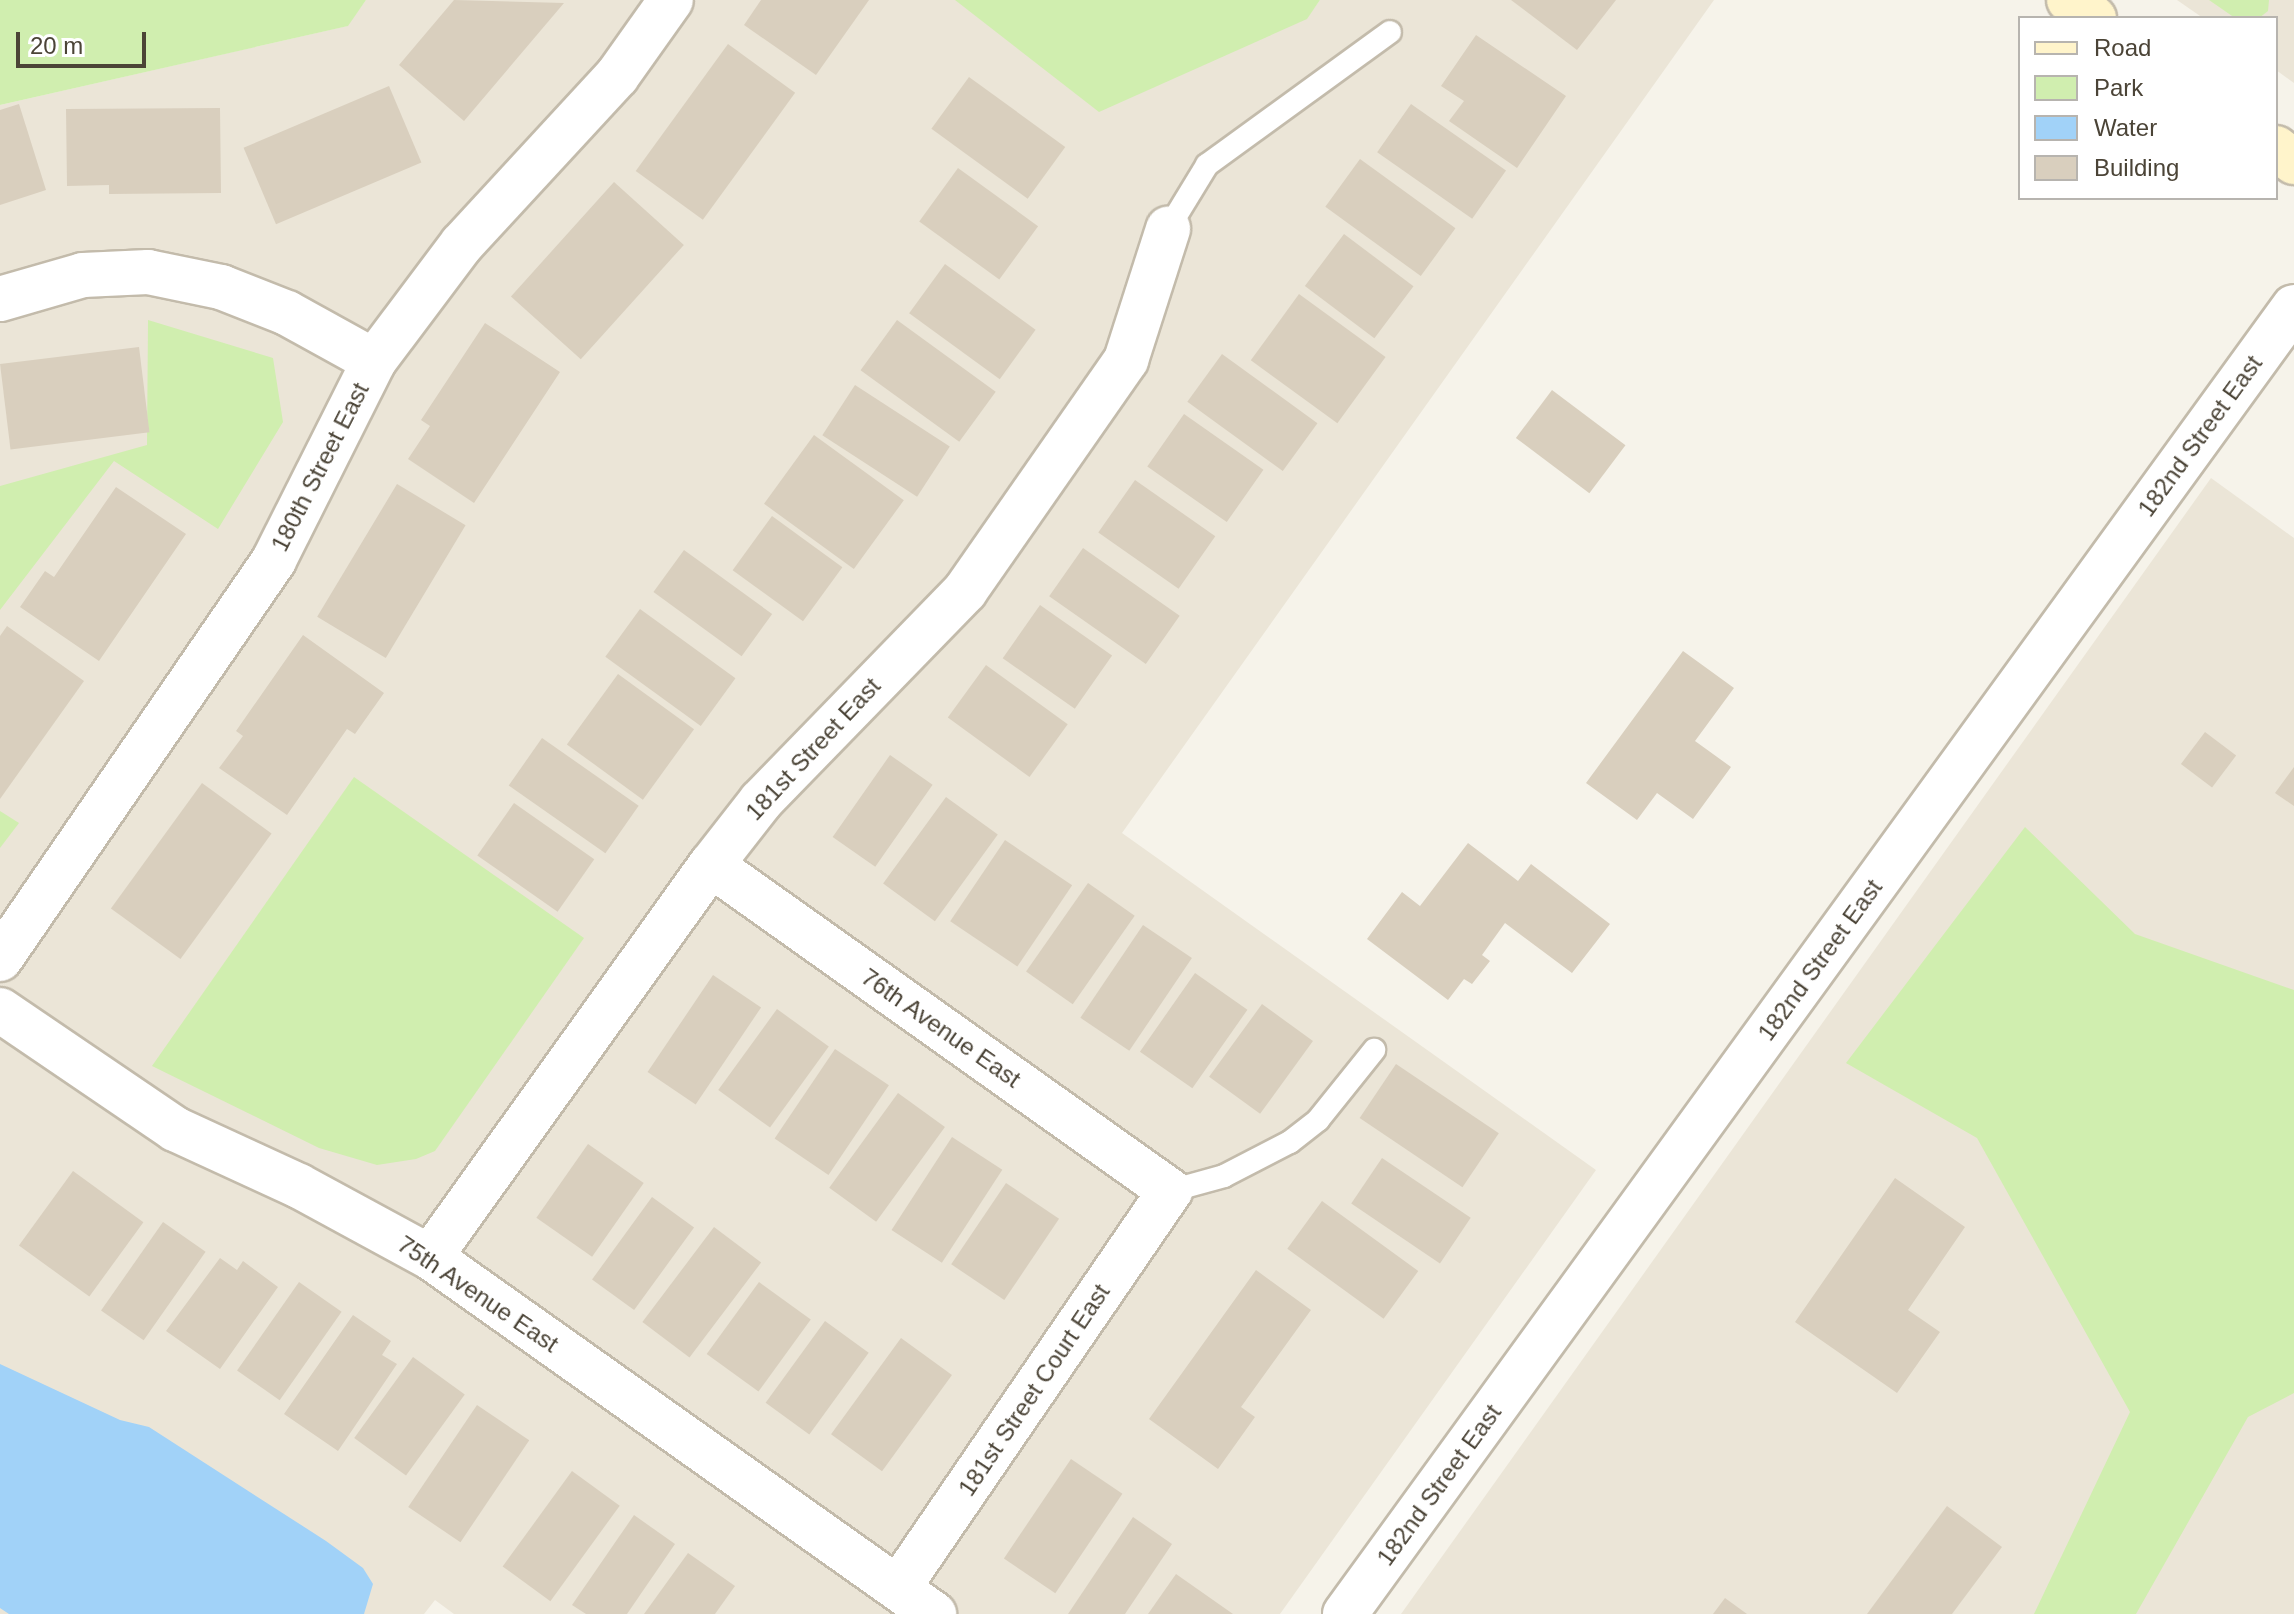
<!DOCTYPE html>
<html>
<head>
<meta charset="utf-8">
<style>
  body { margin:0 }
  #map { position:relative; width:2294px; height:1614px; overflow:hidden; background:#f6f3ea; font-family:Arial,sans-serif }
  div>[style] { position:absolute }
  .residential>* { inset:0; background:#ebe5d7 }
  .green>* { inset:0; background:#d0eeaf }
  .water>* { inset:0; background:#a1d2f8 }
  .building>* { inset:0; background:#d9cfbe; transform-origin:0 0 }
  .roads { filter:drop-shadow(2px 0 #c3bbab) drop-shadow(-2px 0 #c3bbab) drop-shadow(0 2px #c3bbab) drop-shadow(0 -2px #c3bbab) }
  .lane>* { height:22px; margin:-11px; padding:0 11px; transform-origin:11px; border-radius:11px; background:#fff }
  .street>* { height:44px; margin:-22px; padding:0 22px; transform-origin:22px; border-radius:22px; background:#fff }
  .secondary>* { height:44px; margin:-22px; padding:0 22px; transform-origin:22px; border-radius:22px; background:#fff4cb }
  span { translate:-50% -50%; white-space:nowrap; text-align:center; line-height:1.15; -webkit-text-stroke:8px #fff; paint-order:stroke }
  .street-label { font-size:24px; color:#4b4437 }
  .legend { position:absolute; left:2018px; top:16px; width:260px; height:184px; box-sizing:border-box; background:#fff; border:2px solid #b7b4af; margin:0; padding:10px 14px; list-style:none; font-size:24px; color:#4b4437 }
  .legend li { display:flex; align-items:center; gap:16px; height:40px }
  .legend b { width:40px; border:2px solid #b7b4af }
  .scale { position:absolute; left:16px; top:32px; width:130px; height:36px; box-sizing:border-box; border:4px solid #4b4437; border-top:0; padding-left:10px; font-size:24px; line-height:28px; white-space:nowrap; color:#4b4437; -webkit-text-stroke:6px #fff; paint-order:stroke }
</style>
</head>
<body>
<div id="map">
  <div class="residential">
    <i style="clip-path:polygon(366px 0,1280px 0,1307px 18px,1320px 0,1714px 0,1122px 833px,1596px 1170px,1280px 1614px,454px 1614px,435px 1600px,424px 1614px,0 1614px,0 105px,347px 26px)"></i>
    <i style="clip-path:polygon(2177px 0,2294px 0,2294px 83px,2276px 70px,2276px 18px,2203px 18px)"></i>
    <i style="clip-path:polygon(2211px 478px,2294px 538px,2294px 1614px,1401px 1614px)"></i>
  </div>
  <div class="green">
    <i style="clip-path:polygon(0 0,366px 0,348px 26px,0 105px)"></i>
    <i style="clip-path:polygon(955px 0,1320px 0,1307px 19px,1099px 112px)"></i>
    <i style="clip-path:polygon(2209px 0,2269px 0,2268px 11px,2259px 18px,2235px 18px)"></i>
    <i style="clip-path:polygon(148px 320px,273px 358px,283px 422px,218px 529px,114px 461px,0 610px,0 486px,147px 445px)"></i>
    <i style="clip-path:polygon(354px 777px,584px 938px,435px 1151px,416px 1159px,377px 1165px,319px 1148px,152px 1066px)"></i>
    <i style="clip-path:polygon(0 811px,19px 823px,0 848px)"></i>
    <i style="clip-path:polygon(2025px 827px,2135px 934px,2294px 990px,2294px 1393px,2248px 1417px,2136px 1614px,2034px 1614px,2130px 1412px,1977px 1138px,1846px 1063px)"></i>
  </div>
  <div class="water">
    <i style="clip-path:polygon(0 1364px,120px 1420px,149px 1427px,326px 1541px,363px 1568px,373px 1584px,364px 1614px,9px 1614px,0 1608px)"></i>
  </div>
  <div class="building">
    <i style="clip-path:polygon(454px 0,564px 3px,464px 121px,399px 65px)"></i>
    <i style="clip-path:polygon(761px 0,869px 0,816px 75px,744px 25px)"></i>
    <i style="clip-path:polygon(1511px 0,1616px 0,1577px 50px)"></i>
    <i style="clip-path:polygon(1476px 35px,1566px 96px,1517px 168px,1449px 121px,1464px 101px,1441px 86px)"></i>
    <i style="left:728px;top:44px;width:83px;height:157px;rotate:36deg"></i>
    <i style="left:969px;top:77px;width:119px;height:64px;rotate:36deg"></i>
    <i style="left:389px;top:86px;width:83px;height:158px;rotate:67deg"></i>
    <i style="clip-path:polygon(19px 104px,46px 190px,0 205px,0 110px)"></i>
    <i style="left:1411px;top:104px;width:116px;height:59px;rotate:35deg"></i>
    <i style="clip-path:polygon(220px 108px,221px 193px,109px 194px,109px 185px,67px 186px,66px 109px)"></i>
    <i style="left:1360px;top:159px;width:118px;height:59px;rotate:36deg"></i>
    <i style="left:958px;top:168px;width:99px;height:66px;rotate:36deg"></i>
    <i style="left:614px;top:182px;width:94px;height:154px;rotate:42deg"></i>
    <i style="left:1344px;top:234px;width:87px;height:65px;rotate:37deg"></i>
    <i style="left:945px;top:264px;width:112px;height:61px;rotate:36deg"></i>
    <i style="left:1299px;top:294px;width:107px;height:82px;rotate:36deg"></i>
    <i style="left:897px;top:320px;width:122px;height:62px;rotate:36deg"></i>
    <i style="clip-path:polygon(485px 323px,560px 372px,474px 503px,408px 459px,430px 426px,421px 420px)"></i>
    <i style="left:139px;top:347px;width:86px;height:140px;rotate:83deg"></i>
    <i style="left:1222px;top:354px;width:118px;height:59px;rotate:36deg"></i>
    <i style="left:855px;top:385px;width:113px;height:60px;rotate:33deg"></i>
    <i style="left:1552px;top:390px;width:92px;height:60px;rotate:37deg"></i>
    <i style="left:1184px;top:414px;width:97px;height:64px;rotate:35deg"></i>
    <i style="left:814px;top:435px;width:111px;height:85px;rotate:36deg"></i>
    <i style="left:1135px;top:480px;width:98px;height:64px;rotate:35deg"></i>
    <i style="left:397px;top:484px;width:80px;height:155px;rotate:31deg"></i>
    <i style="clip-path:polygon(116px 487px,186px 534px,99px 661px,20px 607px,45px 571px,54px 577px)"></i>
    <i style="left:772px;top:516px;width:87px;height:67px;rotate:36deg"></i>
    <i style="left:1083px;top:548px;width:118px;height:59px;rotate:35deg"></i>
    <i style="left:684px;top:550px;width:109px;height:52px;rotate:36deg"></i>
    <i style="left:1040px;top:605px;width:88px;height:65px;rotate:35deg"></i>
    <i style="left:640px;top:609px;width:118px;height:59px;rotate:36deg"></i>
    <i style="clip-path:polygon(7px 626px,84px 681px,0 799px,0 636px)"></i>
    <i style="clip-path:polygon(303px 635px,384px 693px,355px 734px,347px 729px,287px 815px,219px 768px,243px 736px,236px 731px)"></i>
    <i style="clip-path:polygon(1683px 651px,1734px 688px,1695px 741px,1731px 767px,1693px 819px,1657px 793px,1637px 820px,1586px 783px)"></i>
    <i style="left:986px;top:665px;width:101px;height:65px;rotate:36deg"></i>
    <i style="left:618px;top:674px;width:94px;height:87px;rotate:36deg"></i>
    <i style="left:2205px;top:732px;width:39px;height:40px;rotate:37deg"></i>
    <i style="left:542px;top:738px;width:118px;height:58px;rotate:35deg"></i>
    <i style="left:890px;top:755px;width:52px;height:100px;rotate:35deg"></i>
    <i style="clip-path:polygon(2294px 767px,2294px 806px,2275px 793px)"></i>
    <i style="left:202px;top:783px;width:86px;height:155px;rotate:36deg"></i>
    <i style="left:946px;top:797px;width:64px;height:107px;rotate:36deg"></i>
    <i style="left:514px;top:803px;width:98px;height:64px;rotate:35deg"></i>
    <i style="left:1005px;top:840px;width:81px;height:98px;rotate:34deg"></i>
    <i style="clip-path:polygon(1468px 843px,1518px 881px,1531px 864px,1610px 924px,1572px 973px,1505px 923px,1482px 955px,1490px 961px,1472px 984px,1464px 979px,1448px 1000px,1367px 939px,1402px 892px,1420px 906px)"></i>
    <i style="left:1088px;top:883px;width:57px;height:108px;rotate:35deg"></i>
    <i style="left:1143px;top:925px;width:59px;height:112px;rotate:34deg"></i>
    <i style="left:1195px;top:973px;width:64px;height:96px;rotate:35deg"></i>
    <i style="left:713px;top:975px;width:58px;height:117px;rotate:34deg"></i>
    <i style="left:1262px;top:1004px;width:63px;height:90px;rotate:36deg"></i>
    <i style="left:777px;top:1009px;width:64px;height:100px;rotate:36deg"></i>
    <i style="left:835px;top:1049px;width:65px;height:108px;rotate:34deg"></i>
    <i style="left:1396px;top:1064px;width:124px;height:65px;rotate:34deg"></i>
    <i style="left:898px;top:1093px;width:58px;height:117px;rotate:36deg"></i>
    <i style="left:952px;top:1137px;width:60px;height:111px;rotate:33deg"></i>
    <i style="left:588px;top:1144px;width:68px;height:90px;rotate:35deg"></i>
    <i style="left:1382px;top:1158px;width:107px;height:55px;rotate:34deg"></i>
    <i style="left:73px;top:1171px;width:87px;height:92px;rotate:36deg"></i>
    <i style="clip-path:polygon(1895px 1178px,1965px 1227px,1908px 1310px,1940px 1332px,1897px 1393px,1795px 1322px)"></i>
    <i style="left:1006px;top:1183px;width:64px;height:98px;rotate:34deg"></i>
    <i style="left:652px;top:1197px;width:52px;height:102px;rotate:36deg"></i>
    <i style="left:1322px;top:1201px;width:119px;height:59px;rotate:36deg"></i>
    <i style="left:163px;top:1222px;width:52px;height:108px;rotate:35deg"></i>
    <i style="left:714px;top:1227px;width:59px;height:119px;rotate:37deg"></i>
    <i style="clip-path:polygon(220px 1258px,237px 1270px,243px 1261px,278px 1287px,220px 1369px,166px 1331px)"></i>
    <i style="clip-path:polygon(1256px 1270px,1311px 1310px,1241px 1407px,1255px 1417px,1218px 1469px,1149px 1419px)"></i>
    <i style="left:299px;top:1282px;width:52px;height:108px;rotate:35deg"></i>
    <i style="left:759px;top:1282px;width:64px;height:89px;rotate:36deg"></i>
    <i style="clip-path:polygon(353px 1315px,391px 1341px,382px 1355px,397px 1364px,338px 1451px,284px 1414px)"></i>
    <i style="left:825px;top:1321px;width:54px;height:101px;rotate:36deg"></i>
    <i style="left:901px;top:1338px;width:63px;height:119px;rotate:36deg"></i>
    <i style="left:413px;top:1357px;width:64px;height:100px;rotate:36deg"></i>
    <i style="left:477px;top:1405px;width:63px;height:123px;rotate:34deg"></i>
    <i style="left:1071px;top:1459px;width:62px;height:120px;rotate:34deg"></i>
    <i style="left:572px;top:1471px;width:59px;height:118px;rotate:36deg"></i>
    <i style="clip-path:polygon(1947px 1506px,2002px 1547px,1952px 1614px,1867px 1614px)"></i>
    <i style="clip-path:polygon(634px 1515px,675px 1544px,627px 1614px,586px 1614px,572px 1605px)"></i>
    <i style="clip-path:polygon(1133px 1517px,1172px 1544px,1125px 1614px,1068px 1614px)"></i>
    <i style="clip-path:polygon(688px 1553px,735px 1586px,715px 1614px,644px 1614px)"></i>
    <i style="clip-path:polygon(1176px 1574px,1233px 1614px,1148px 1614px)"></i>
    <i style="clip-path:polygon(1725px 1598px,1747px 1614px,1713px 1614px)"></i>
  </div>
  <div class="roads">
    <div class="lane">
      <i style="left:1168px;top:229px;width:75px;rotate:-58.6deg"></i>
      <i style="left:1207px;top:165px;width:226px;rotate:-36deg"></i>
      <i style="left:1170px;top:1191px;width:56px;rotate:-15.5deg"></i>
      <i style="left:1224px;top:1176px;width:74px;rotate:-27.3deg"></i>
      <i style="left:1290px;top:1142px;width:36px;rotate:-38deg"></i>
      <i style="left:1318px;top:1120px;width:90px;rotate:-51.3deg"></i>
    </div>
    <div class="street">
      <i style="left:0;top:299px;width:86px;rotate:-16.1deg"></i>
      <i style="left:83px;top:275px;width:65px;rotate:-2.6deg"></i>
      <i style="left:148px;top:272px;width:75px;rotate:11.6deg"></i>
      <i style="left:221px;top:287px;width:71px;rotate:21.5deg"></i>
      <i style="left:287px;top:313px;width:99px;rotate:28.9deg"></i>
      <i style="left:711px;top:865px;width:563px;rotate:35.38deg"></i>
      <i style="left:1170px;top:1191px;width:481px;rotate:124.4deg"></i>
      <i style="left:0;top:959px;width:484px;rotate:-55.5deg"></i>
      <i style="left:274px;top:560px;width:223px;rotate:-63.3deg"></i>
      <i style="left:374px;top:361px;width:146px;rotate:-53.1deg"></i>
      <i style="left:462px;top:244px;width:229px;rotate:-47.3deg"></i>
      <i style="left:617px;top:76px;width:93px;rotate:-54.6deg"></i>
      <i style="left:0;top:1010px;width:212px;rotate:34.2deg"></i>
      <i style="left:175px;top:1129px;width:136px;rotate:24.7deg"></i>
      <i style="left:299px;top:1186px;width:149px;rotate:28.5deg"></i>
      <i style="left:430px;top:1257px;width:618px;rotate:35.31deg"></i>
      <i style="left:430px;top:1257px;width:482px;rotate:-54.4deg"></i>
      <i style="left:711px;top:865px;width:81px;rotate:-52deg"></i>
      <i style="left:761px;top:801px;width:293px;rotate:-45.8deg"></i>
      <i style="left:965px;top:591px;width:282px;rotate:-55.1deg"></i>
      <i style="left:1126px;top:360px;width:138px;rotate:-72.2deg"></i>
      <i style="left:1345px;top:1614px;width:1615px;rotate:-54.02deg"></i>
    </div>
    <div class="secondary">
      <i style="left:2069px;top:0;width:31px;rotate:36deg"></i>
      <i style="left:2276px;top:148px;width:23px;rotate:38deg"></i>
    </div>
  </div>
  <div class="street-label">
    <span style="left:2200px;top:436px;rotate:-54deg">182nd Street East</span>
    <span style="left:320px;top:467px;rotate:-63deg">180th Street East</span>
    <span style="left:813px;top:749px;rotate:-47deg">181st Street East</span>
    <span style="left:1820px;top:960px;rotate:-54deg">182nd Street East</span>
    <span style="left:941px;top:1028px;rotate:35deg">76th Avenue East</span>
    <span style="left:478px;top:1294px;rotate:34deg">75th Avenue East</span>
    <span style="left:1034px;top:1390px;rotate:-56deg">181st Street Court East</span>
    <span style="left:1439px;top:1485px;rotate:-54deg">182nd Street East</span>
  </div>
  <ul class="legend">
  <li><b style="height:10px;background:#fff4cb"></b>Road</li>
  <li><b style="height:22px;background:#d0eeaf"></b>Park</li>
  <li><b style="height:22px;background:#a1d2f8"></b>Water</li>
  <li><b style="height:22px;background:#d9cfbe"></b>Building</li>
  </ul>
  <div class="scale">20 m</div>
</div>
</body>
</html>
